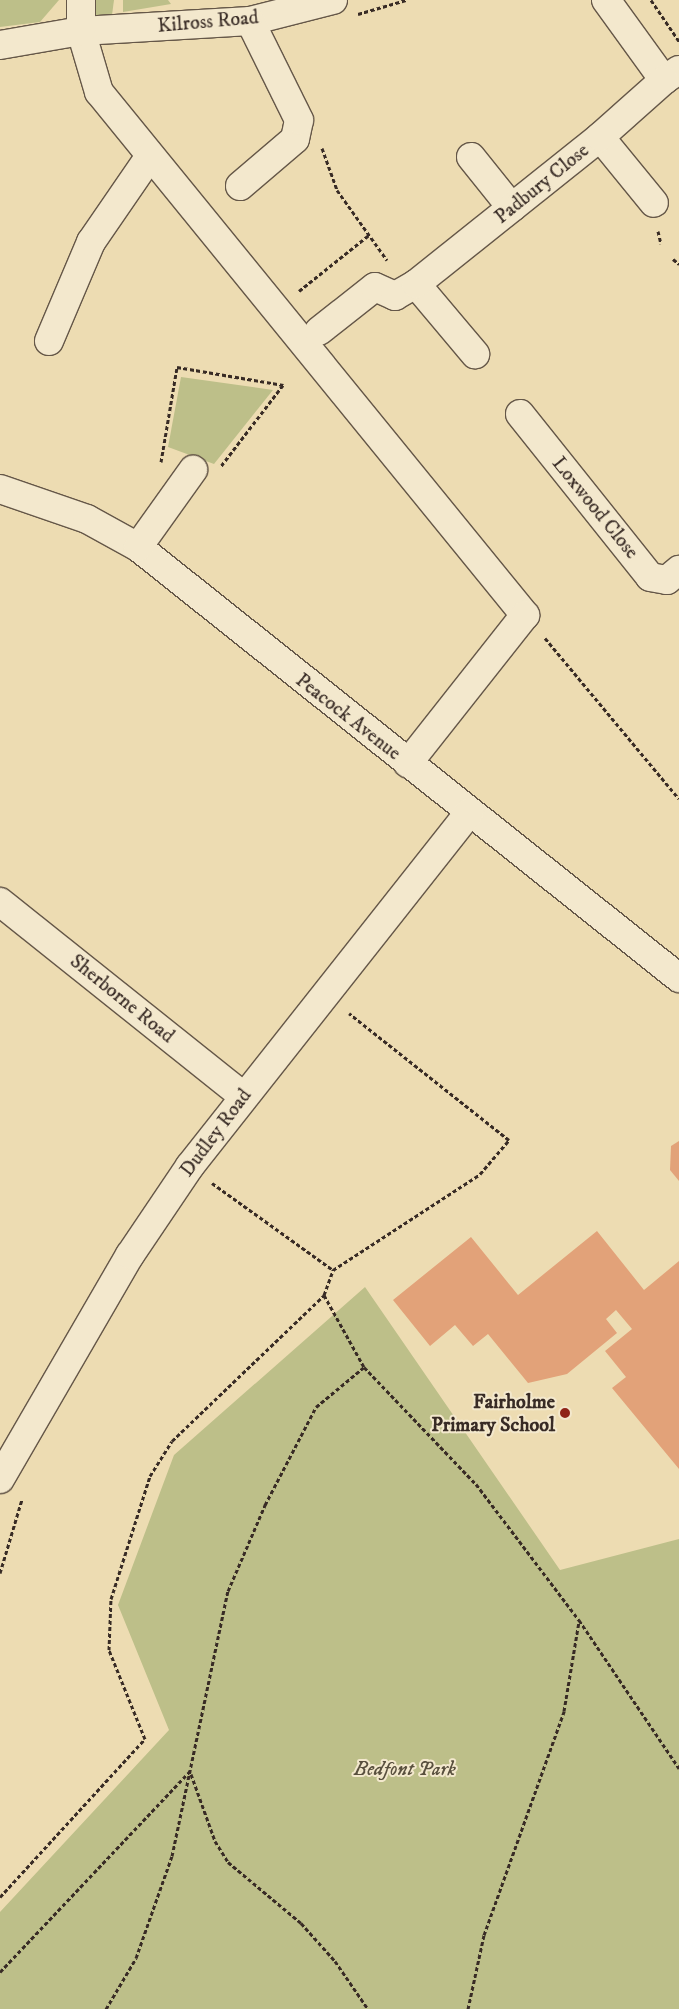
<!DOCTYPE html>
<html>
<head>
<meta charset="utf-8">
<style>
  body { margin:0 }
  #map { position:relative; width:679px; height:2009px; overflow:hidden; background:#eddcb2; font-family:"IM FELL DW Pica",serif }
  div>[style] { position:absolute }
  .green>* { inset:0; background:#bdbf89 }
  .building>* { inset:0; background:#e2a279 }
  .path>* { height:3px; margin-top:-1.5px; transform-origin:0; background:repeating-linear-gradient(90deg,#382b25 0 4px,transparent 0 6.5px) }
  .roads { filter:drop-shadow(1px 0 #655748) drop-shadow(-1px 0 #655748) drop-shadow(0 1px #655748) drop-shadow(0 -1px #655748) }
  .minor>* { height:28px; margin:-14px; padding:0 14px; transform-origin:14px; border-radius:14px; background:#f3e8cd }
  .dots>* { width:14px; height:14px; translate:-50% -50%; box-sizing:border-box; border:2px solid #f3e8cd; border-radius:50% }
  span { translate:-50% -50%; white-space:nowrap; text-align:center; line-height:1.15; -webkit-text-stroke:4px #f3e8cd; paint-order:stroke }
  .street-label { font-size:20px; color:#382b25 }
  .poi-label { font-size:20px; color:#382b25; font-weight:700 }
  .right { translate:-100% -50%; text-align:right }
  .park-label { font-size:20px; color:#59503e; font-style:italic }
</style>
</head>
<body>
<div id="map">
  <div class="green">
    <i style="clip-path:polygon(0 0,59px 0,40px 22px,0 27px)"></i>
    <i style="clip-path:polygon(84px 0,114px 0,112px 15px,97px 16px)"></i>
    <i style="clip-path:polygon(123px 0,168px 0,171px 4px,123px 12px)"></i>
    <i style="clip-path:polygon(181px 377px,273px 390px,214px 464px,168px 447px)"></i>
    <i style="clip-path:polygon(365px 1287px,560px 1570px,679px 1539px,679px 2009px,0 2009px,0 1912px,169px 1730px,118px 1605px,174px 1455px)"></i>
  </div>
  <div class="building">
    <i style="clip-path:polygon(679px 1141px,679px 1181px,670px 1170px,671px 1146px)"></i>
    <i style="clip-path:polygon(597px 1231px,644px 1290px,679px 1261px,679px 1469px,612px 1388px,626px 1377px,605px 1351px,632px 1329px,616px 1310px,606px 1319px,617px 1333px,567px 1374px,528px 1383px,488px 1334px,473px 1346px,455px 1325px,430px 1346px,393px 1300px,471px 1237px,518px 1295px)"></i>
  </div>
  <div class="path">
    <i style="left:651px;top:0;width:50px;rotate:55.7deg"></i>
    <i style="left:358px;top:14px;width:50px;rotate:-16.3deg"></i>
    <i style="left:322px;top:148px;width:45px;rotate:70.3deg"></i>
    <i style="left:337px;top:190px;width:86px;rotate:54.5deg"></i>
    <i style="left:658px;top:231px;width:13px;rotate:77deg"></i>
    <i style="left:673px;top:259px;width:8px;rotate:40deg"></i>
    <i style="left:299px;top:291px;width:90px;rotate:-38.7deg"></i>
    <i style="left:161px;top:462px;width:96px;rotate:-80.4deg"></i>
    <i style="left:177px;top:367px;width:108px;rotate:9.6deg"></i>
    <i style="left:283px;top:385px;width:102px;rotate:127.4deg"></i>
    <i style="left:545px;top:638px;width:209px;rotate:50.2deg"></i>
    <i style="left:212px;top:1183px;width:149px;rotate:35.7deg"></i>
    <i style="left:333px;top:1270px;width:176px;rotate:-33.1deg"></i>
    <i style="left:480px;top:1174px;width:45px;rotate:-49.5deg"></i>
    <i style="left:509px;top:1140px;width:204px;rotate:-141.6deg"></i>
    <i style="left:324px;top:1295px;width:82px;rotate:60.9deg"></i>
    <i style="left:364px;top:1367px;width:162px;rotate:46.3deg"></i>
    <i style="left:476px;top:1484px;width:171px;rotate:52.9deg"></i>
    <i style="left:579px;top:1620px;width:179px;rotate:56deg"></i>
    <i style="left:0;top:1573px;width:77px;rotate:-73.4deg"></i>
    <i style="left:191px;top:1774px;width:71px;rotate:70.3deg"></i>
    <i style="left:215px;top:1841px;width:25px;rotate:58deg"></i>
    <i style="left:228px;top:1862px;width:95px;rotate:39.9deg"></i>
    <i style="left:301px;top:1923px;width:51px;rotate:48.2deg"></i>
    <i style="left:335px;top:1961px;width:58px;rotate:55.5deg"></i>
    <i style="left:0;top:1897px;width:214px;rotate:-47.5deg"></i>
    <i style="left:145px;top:1739px;width:96px;rotate:-112deg"></i>
    <i style="left:109px;top:1650px;width:51px;rotate:-87.8deg"></i>
    <i style="left:111px;top:1599px;width:129px;rotate:-72.4deg"></i>
    <i style="left:150px;top:1476px;width:41px;rotate:-57.8deg"></i>
    <i style="left:172px;top:1441px;width:211px;rotate:-43.8deg"></i>
    <i style="left:324px;top:1295px;width:27px;rotate:-70deg"></i>
    <i style="left:0;top:1972px;width:277px;rotate:-46.6deg"></i>
    <i style="left:106px;top:2009px;width:59px;rotate:-59.5deg"></i>
    <i style="left:136px;top:1958px;width:108px;rotate:-70.6deg"></i>
    <i style="left:172px;top:1856px;width:271px;rotate:-78.1deg"></i>
    <i style="left:228px;top:1591px;width:94px;rotate:-66.7deg"></i>
    <i style="left:265px;top:1505px;width:110px;rotate:-62.5deg"></i>
    <i style="left:316px;top:1407px;width:62px;rotate:-39.8deg"></i>
    <i style="left:468px;top:2009px;width:76px;rotate:-77.8deg"></i>
    <i style="left:484px;top:1935px;width:238px;rotate:-70.3deg"></i>
    <i style="left:564px;top:1711px;width:91px;rotate:-80.5deg"></i>
  </div>
  <div class="roads">
    <div class="minor">
      <i style="left:333px;top:0;width:86px;rotate:165.8deg"></i>
      <i style="left:250px;top:21px;width:169px;rotate:176.6deg"></i>
      <i style="left:81px;top:31px;width:64px;rotate:73.6deg"></i>
      <i style="left:99px;top:92px;width:675px;rotate:50.84deg"></i>
      <i style="left:525px;top:615px;width:189px;rotate:128.3deg"></i>
      <i style="left:606px;top:0;width:99px;rotate:54.1deg"></i>
      <i style="left:664px;top:80px;width:18px;rotate:-34deg"></i>
      <i style="left:0;top:45px;width:82px;rotate:-9.8deg"></i>
      <i style="left:81px;top:31px;width:31px;rotate:-90deg"></i>
      <i style="left:600px;top:137px;width:85px;rotate:50.7deg"></i>
      <i style="left:471px;top:157px;width:65px;rotate:51.2deg"></i>
      <i style="left:240px;top:186px;width:72px;rotate:-40.5deg"></i>
      <i style="left:295px;top:139px;width:19px;rotate:-78deg"></i>
      <i style="left:299px;top:120px;width:110px;rotate:-116.3deg"></i>
      <i style="left:416px;top:284px;width:92px;rotate:49.9deg"></i>
      <i style="left:319px;top:331px;width:71px;rotate:-38.2deg"></i>
      <i style="left:375px;top:287px;width:22px;rotate:24deg"></i>
      <i style="left:395px;top:296px;width:24px;rotate:-30deg"></i>
      <i style="left:416px;top:284px;width:236px;rotate:-38.6deg"></i>
      <i style="left:600px;top:137px;width:86px;rotate:-41.7deg"></i>
      <i style="left:49px;top:341px;width:108px;rotate:-67deg"></i>
      <i style="left:91px;top:242px;width:104px;rotate:-55.5deg"></i>
      <i style="left:520px;top:414px;width:208px;rotate:51.4deg"></i>
      <i style="left:650px;top:577px;width:17px;rotate:10deg"></i>
      <i style="left:667px;top:580px;width:16px;rotate:-40deg"></i>
      <i style="left:0;top:489px;width:92px;rotate:19deg"></i>
      <i style="left:87px;top:519px;width:58px;rotate:28.8deg"></i>
      <i style="left:138px;top:547px;width:692px;rotate:38.54deg"></i>
      <i style="left:138px;top:547px;width:95px;rotate:-54.5deg"></i>
      <i style="left:0;top:902px;width:311px;rotate:38.6deg"></i>
      <i style="left:0;top:1479px;width:259px;rotate:-59.9deg"></i>
      <i style="left:130px;top:1255px;width:107px;rotate:-56deg"></i>
      <i style="left:190px;top:1166px;width:451px;rotate:-51.7deg"></i>
    </div>
  </div>
  <div class="dots">
    <i style="left:565px;top:1413px;background:#8f2418"></i>
  </div>
  <div class="street-label">
    <span style="left:208px;top:22px;rotate:-5deg">Kilross Road</span>
    <span style="left:542px;top:184px;rotate:-39deg">Padbury Close</span>
    <span style="left:595px;top:508px;rotate:51deg">Loxwood Close</span>
    <span style="left:348px;top:717px;rotate:38deg">Peacock Avenue</span>
    <span style="left:122px;top:999px;rotate:39deg">Sherborne Road</span>
    <span style="left:216px;top:1133px;rotate:-53deg">Dudley Road</span>
  </div>
  <div class="poi-label">
    <span class="right" style="left:555px;top:1414px">Fairholme<br>Primary School</span>
  </div>
  <div class="park-label">
    <span style="left:405px;top:1769px">Bedfont Park</span>
  </div>
</div>
</body>
</html>
